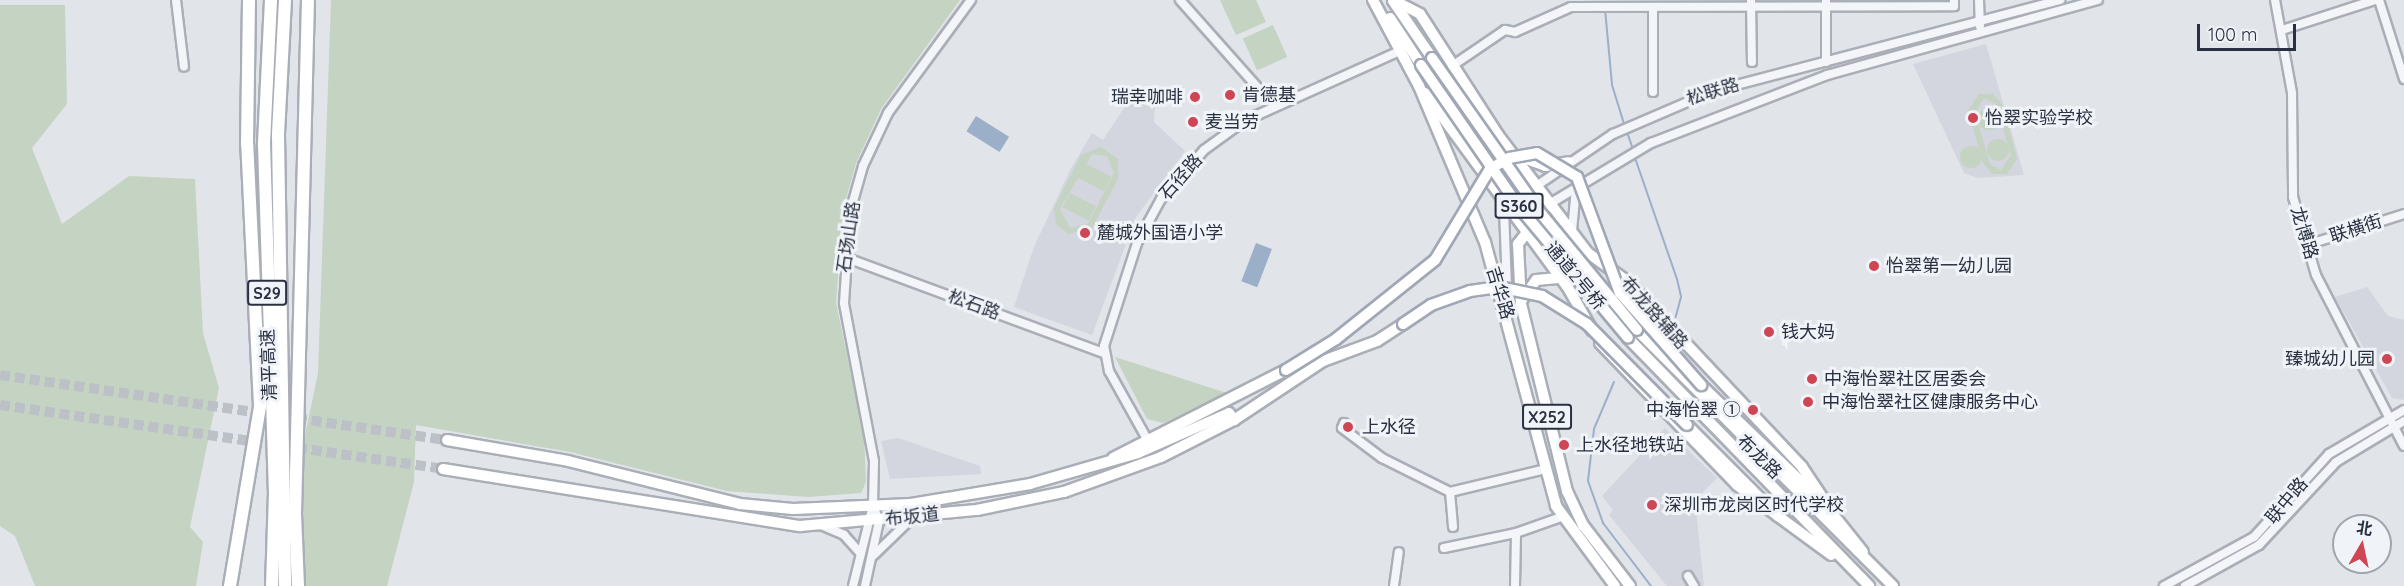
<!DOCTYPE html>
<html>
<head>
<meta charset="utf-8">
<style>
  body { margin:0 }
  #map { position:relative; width:2404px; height:586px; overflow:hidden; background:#e1e4e9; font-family:Quicksand,"Noto Sans SC",sans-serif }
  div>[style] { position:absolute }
  .built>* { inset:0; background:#d3d6de }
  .green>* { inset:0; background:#c5d3c2; transform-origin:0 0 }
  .round { border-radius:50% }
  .water>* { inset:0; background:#9cafc9; transform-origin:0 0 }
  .stream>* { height:2px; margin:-1px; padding:0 1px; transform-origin:1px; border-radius:1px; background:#9cafc9 }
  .major-tunnel>* { height:10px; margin-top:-5px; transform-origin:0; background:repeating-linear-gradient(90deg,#bcc0c7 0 10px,transparent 0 15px) }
  .roads { filter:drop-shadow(2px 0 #aaaeb7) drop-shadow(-2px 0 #aaaeb7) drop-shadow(0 2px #aaaeb7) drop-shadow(0 -2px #aaaeb7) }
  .minor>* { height:8px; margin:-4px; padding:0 4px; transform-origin:4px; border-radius:4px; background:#f3f5f8 }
  .major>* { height:10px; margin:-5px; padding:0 5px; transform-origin:5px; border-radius:5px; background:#fff }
  .highway>* { height:12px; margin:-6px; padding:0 6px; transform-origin:6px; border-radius:6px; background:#fff }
  .bridges { filter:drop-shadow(2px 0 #a0a7b5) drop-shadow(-2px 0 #a0a7b5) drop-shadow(0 2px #a0a7b5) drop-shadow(0 -2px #a0a7b5) }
  .major-bridge>* { height:10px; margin:-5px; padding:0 5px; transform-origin:5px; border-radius:5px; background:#fff }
  .dots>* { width:16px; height:16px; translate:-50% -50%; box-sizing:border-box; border:3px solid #f0f3f7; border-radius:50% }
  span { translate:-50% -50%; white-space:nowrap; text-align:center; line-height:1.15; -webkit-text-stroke:6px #f0f3f7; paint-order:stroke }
  .shield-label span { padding:2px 4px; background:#f0f3f7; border:2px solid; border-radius:4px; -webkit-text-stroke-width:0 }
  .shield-label { font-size:16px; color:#293041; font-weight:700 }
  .street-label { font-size:18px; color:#293041 }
  .poi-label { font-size:18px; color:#293041 }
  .left { translate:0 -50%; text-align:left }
  .right { translate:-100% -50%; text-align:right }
  .north { position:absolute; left:2332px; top:514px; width:60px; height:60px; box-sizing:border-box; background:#f0f3f7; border:2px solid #a0a5ae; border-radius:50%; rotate:9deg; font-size:16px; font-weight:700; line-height:24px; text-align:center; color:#293041 }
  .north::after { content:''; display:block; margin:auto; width:21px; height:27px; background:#ce4653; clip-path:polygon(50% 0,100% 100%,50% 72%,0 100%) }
  .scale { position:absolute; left:2197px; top:24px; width:99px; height:27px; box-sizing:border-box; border:3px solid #293041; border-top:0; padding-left:8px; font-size:18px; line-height:21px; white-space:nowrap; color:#293041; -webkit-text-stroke:4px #f0f3f7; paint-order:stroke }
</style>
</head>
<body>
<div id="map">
  <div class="built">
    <i style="clip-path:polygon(1986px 44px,2024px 175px,1978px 178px,1964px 173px,1913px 64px)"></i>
    <i style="clip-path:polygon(1134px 93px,1155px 106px,1154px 122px,1185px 151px,1136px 217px,1092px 335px,1014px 307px,1034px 247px,1070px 170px,1092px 133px,1103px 140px)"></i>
    <i style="clip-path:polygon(2367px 287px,2388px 316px,2404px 320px,2404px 400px,2392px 398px,2335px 297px)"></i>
    <i style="clip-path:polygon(1665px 428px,1717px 478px,1695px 500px,1704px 586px,1667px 586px,1609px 515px,1613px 510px,1602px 496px)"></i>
    <i style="clip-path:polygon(898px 438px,980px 466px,981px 474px,890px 479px,881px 441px)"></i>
  </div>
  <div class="green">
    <i style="clip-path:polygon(331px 0,960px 0,881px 109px,856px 163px,843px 210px,836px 303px,864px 434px,866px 482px,861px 493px,808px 497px,727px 491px,570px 452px,416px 425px,414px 482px,387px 586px,304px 586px,301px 455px,318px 373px)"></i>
    <i style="clip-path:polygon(1220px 0,1256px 0,1266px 22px,1236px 35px)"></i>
    <i style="clip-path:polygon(0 5px,65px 5px,67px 104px,32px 148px,62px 224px,129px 176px,195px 179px,203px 333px,219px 388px,190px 527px,203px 542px,196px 586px,35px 586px,15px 536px,0 526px)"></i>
    <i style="left:1273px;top:25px;width:35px;height:33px;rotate:66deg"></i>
    <i style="clip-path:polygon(evenodd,1979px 94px,1993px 94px,2003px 105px,2017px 159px,2007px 174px,1992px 174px,1983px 163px,1968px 110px,1979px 94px,1984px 98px,1996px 104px,2011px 155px,2001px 170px,1990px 164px,1975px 113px,1984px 98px)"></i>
    <i class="round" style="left:1978px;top:108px;width:22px;height:22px"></i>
    <i class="round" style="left:1987px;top:139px;width:22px;height:22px"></i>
    <i class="round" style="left:1960px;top:146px;width:22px;height:22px"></i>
    <i style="clip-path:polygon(evenodd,1101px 147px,1118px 159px,1118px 179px,1092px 228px,1068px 234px,1056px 224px,1054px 208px,1081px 155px,1101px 147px,1092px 154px,1107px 156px,1114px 173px,1088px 224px,1070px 228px,1060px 209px,1092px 154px)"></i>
    <i style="left:1085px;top:163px;width:30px;height:16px;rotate:28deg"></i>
    <i style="left:1070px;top:193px;width:29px;height:16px;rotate:27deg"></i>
    <i style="clip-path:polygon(1115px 357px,1230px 394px,1163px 423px,1147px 419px)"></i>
  </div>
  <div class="water">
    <i style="left:976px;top:116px;width:39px;height:18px;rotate:32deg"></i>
    <i style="left:1256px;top:243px;width:17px;height:41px;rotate:21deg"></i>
  </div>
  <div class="stream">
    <i style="left:1605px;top:9px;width:76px;rotate:84.7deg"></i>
    <i style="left:1612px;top:85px;width:44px;rotate:72.8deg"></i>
    <i style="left:1627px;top:132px;width:18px;rotate:71deg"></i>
    <i style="left:1634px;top:155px;width:131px;rotate:70.9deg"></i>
    <i style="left:1677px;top:279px;width:18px;rotate:77deg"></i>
    <i style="left:1681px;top:297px;width:24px;rotate:105deg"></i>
    <i style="left:1614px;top:382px;width:51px;rotate:113.1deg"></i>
    <i style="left:1594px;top:429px;width:52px;rotate:96.6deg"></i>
    <i style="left:1588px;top:481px;width:45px;rotate:70.3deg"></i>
    <i style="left:1603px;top:523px;width:79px;rotate:52.7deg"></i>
  </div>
  <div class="major-tunnel">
    <i style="left:0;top:375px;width:452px;rotate:8.3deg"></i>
    <i style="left:0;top:405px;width:448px;rotate:8.2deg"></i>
  </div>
  <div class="roads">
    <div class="minor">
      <i style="left:176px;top:0;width:67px;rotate:83.2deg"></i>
      <i style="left:1180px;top:0;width:142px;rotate:48.4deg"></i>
      <i style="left:1751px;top:0;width:62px;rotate:89.1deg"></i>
      <i style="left:1826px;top:0;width:62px;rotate:90deg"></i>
      <i style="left:1979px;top:0;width:26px;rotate:88deg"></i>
      <i style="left:2275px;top:0;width:95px;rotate:79.6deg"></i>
      <i style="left:2292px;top:93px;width:104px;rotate:89.4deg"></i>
      <i style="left:2293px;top:197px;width:81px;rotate:73.6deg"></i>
      <i style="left:2316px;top:275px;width:192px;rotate:62.8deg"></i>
      <i style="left:2379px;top:0;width:83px;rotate:72.4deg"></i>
      <i style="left:1653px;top:7px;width:85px;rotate:90deg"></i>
      <i style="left:2282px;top:30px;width:98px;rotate:-17.9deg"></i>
      <i style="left:1452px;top:66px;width:64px;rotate:-34.2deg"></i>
      <i style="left:1505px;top:30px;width:10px;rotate:11deg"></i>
      <i style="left:1515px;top:32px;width:61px;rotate:-24.1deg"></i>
      <i style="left:1571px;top:7px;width:383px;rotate:-0.1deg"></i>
      <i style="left:1954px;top:6px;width:6px;rotate:-90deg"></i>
      <i style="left:1551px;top:203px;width:117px;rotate:-31deg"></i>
      <i style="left:1651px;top:143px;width:189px;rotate:-21.1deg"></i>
      <i style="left:1827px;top:75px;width:281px;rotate:-15.5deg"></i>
      <i style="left:1572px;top:231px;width:43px;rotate:-84.7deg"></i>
      <i style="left:2307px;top:245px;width:102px;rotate:-17.7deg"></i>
      <i style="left:844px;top:257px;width:277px;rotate:20.3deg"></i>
      <i style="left:1508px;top:313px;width:105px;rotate:-92.2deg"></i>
      <i style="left:1504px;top:208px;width:132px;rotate:-34.2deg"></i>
      <i style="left:1613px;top:134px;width:109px;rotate:-23.3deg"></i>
      <i style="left:1713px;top:91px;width:359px;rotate:-14.7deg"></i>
      <i style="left:1344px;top:423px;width:5px;rotate:112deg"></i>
      <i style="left:1342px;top:428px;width:50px;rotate:36.9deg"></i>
      <i style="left:1382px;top:458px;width:76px;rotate:26.6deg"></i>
      <i style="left:1450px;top:492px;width:99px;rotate:-13.5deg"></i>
      <i style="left:1147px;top:439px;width:78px;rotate:-119.2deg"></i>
      <i style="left:1109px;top:371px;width:25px;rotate:-101deg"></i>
      <i style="left:1104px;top:346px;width:108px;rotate:-72.2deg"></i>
      <i style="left:1137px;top:243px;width:50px;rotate:-61.4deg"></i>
      <i style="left:1161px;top:199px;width:65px;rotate:-48.7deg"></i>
      <i style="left:1204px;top:150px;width:49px;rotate:-35.9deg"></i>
      <i style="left:1244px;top:121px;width:171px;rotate:-24.2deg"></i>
      <i style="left:1450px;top:492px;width:35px;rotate:85deg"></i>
      <i style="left:821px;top:525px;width:25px;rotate:23deg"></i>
      <i style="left:844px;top:535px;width:25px;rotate:48deg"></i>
      <i style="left:1444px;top:548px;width:74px;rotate:-11.8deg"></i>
      <i style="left:1516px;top:533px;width:48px;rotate:-19.6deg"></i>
      <i style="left:874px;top:555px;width:52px;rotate:-44.2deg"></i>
      <i style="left:1688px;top:576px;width:12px;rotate:59deg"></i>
      <i style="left:853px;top:586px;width:83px;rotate:-76.1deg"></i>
      <i style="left:873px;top:505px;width:44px;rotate:-88.7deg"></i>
      <i style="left:874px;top:461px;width:161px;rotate:-100.8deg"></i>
      <i style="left:844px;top:303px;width:91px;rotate:-86.2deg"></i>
      <i style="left:850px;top:212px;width:48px;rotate:-74.2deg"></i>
      <i style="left:863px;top:166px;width:59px;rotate:-64.7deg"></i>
      <i style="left:888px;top:113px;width:140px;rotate:-53.7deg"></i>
      <i style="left:865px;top:586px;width:66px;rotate:-77.8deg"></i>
      <i style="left:879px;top:521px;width:17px;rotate:-111deg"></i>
      <i style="left:1394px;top:586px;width:34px;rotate:-82deg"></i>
      <i style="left:1515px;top:586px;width:53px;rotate:-88.9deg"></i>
      <i style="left:2164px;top:586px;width:102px;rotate:-28.6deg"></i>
      <i style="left:2254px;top:537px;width:112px;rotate:-47.9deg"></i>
      <i style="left:2329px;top:454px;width:87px;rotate:-30.4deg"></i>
      <i style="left:2185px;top:586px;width:85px;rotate:-29deg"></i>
      <i style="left:2259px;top:545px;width:113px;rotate:-47.1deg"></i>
      <i style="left:2336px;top:462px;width:79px;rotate:-31.1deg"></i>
    </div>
    <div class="major">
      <i style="left:1373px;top:0;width:98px;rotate:61.9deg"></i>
      <i style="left:1419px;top:86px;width:169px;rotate:67.1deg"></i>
      <i style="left:1485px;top:242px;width:273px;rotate:74.9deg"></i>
      <i style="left:1556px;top:506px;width:99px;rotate:53.6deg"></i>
      <i style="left:1393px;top:0;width:30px;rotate:27deg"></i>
      <i style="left:1420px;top:14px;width:144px;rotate:57.2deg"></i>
      <i style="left:1498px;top:135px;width:148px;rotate:52.7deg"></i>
      <i style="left:1588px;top:253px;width:48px;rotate:35.7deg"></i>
      <i style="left:1627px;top:281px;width:255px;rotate:46.7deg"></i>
      <i style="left:1802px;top:467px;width:54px;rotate:56.3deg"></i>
      <i style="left:1393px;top:1px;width:69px;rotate:55.6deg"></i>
      <i style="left:1390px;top:18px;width:56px;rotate:56.6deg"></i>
      <i style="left:1425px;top:93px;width:240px;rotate:53.7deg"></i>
      <i style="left:1567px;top:286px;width:51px;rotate:60.4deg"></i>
      <i style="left:1518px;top:156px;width:29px;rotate:20deg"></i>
      <i style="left:1545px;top:166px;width:24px;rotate:-9deg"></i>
      <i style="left:1546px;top:208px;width:46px;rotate:127.9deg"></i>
      <i style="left:1518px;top:244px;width:60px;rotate:87.1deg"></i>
      <i style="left:1521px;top:304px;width:193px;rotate:76.2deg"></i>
      <i style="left:1567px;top:491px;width:38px;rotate:65deg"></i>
      <i style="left:1583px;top:525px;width:77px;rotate:52.4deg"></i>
      <i style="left:1521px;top:301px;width:26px;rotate:-54deg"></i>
      <i style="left:1536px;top:280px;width:25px;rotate:-5deg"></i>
      <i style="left:1637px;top:330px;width:362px;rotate:45deg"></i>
      <i style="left:1628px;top:338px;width:346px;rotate:45.8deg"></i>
      <i style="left:1600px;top:343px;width:197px;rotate:46deg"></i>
      <i style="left:1737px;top:485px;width:51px;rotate:37.1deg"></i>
      <i style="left:1701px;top:385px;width:161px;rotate:44deg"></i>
      <i style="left:1687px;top:425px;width:129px;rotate:45deg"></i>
      <i style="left:1778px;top:516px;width:66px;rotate:36.3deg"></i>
      <i style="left:447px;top:440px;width:123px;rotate:9.8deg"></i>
      <i style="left:568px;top:461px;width:177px;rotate:14deg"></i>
      <i style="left:740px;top:504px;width:53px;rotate:5.4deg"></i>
      <i style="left:793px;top:509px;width:118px;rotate:-2.4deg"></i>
      <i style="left:911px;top:504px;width:121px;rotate:-9.5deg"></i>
      <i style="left:1030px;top:484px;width:112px;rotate:-16deg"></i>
      <i style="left:1138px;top:453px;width:99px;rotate:-23.7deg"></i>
      <i style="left:1229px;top:413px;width:9px;rotate:54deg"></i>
      <i style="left:1113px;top:458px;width:194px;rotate:-27deg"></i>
      <i style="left:443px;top:469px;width:362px;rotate:9.1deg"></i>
      <i style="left:800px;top:526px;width:178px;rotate:-5.2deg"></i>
      <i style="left:977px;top:510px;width:89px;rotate:-11.7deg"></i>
      <i style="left:1064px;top:492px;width:103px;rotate:-19.8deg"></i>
      <i style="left:1161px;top:457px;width:82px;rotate:-26.9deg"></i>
      <i style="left:1234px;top:420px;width:107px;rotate:-33.5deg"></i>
      <i style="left:1323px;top:361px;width:58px;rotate:-20.3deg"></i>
      <i style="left:1377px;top:341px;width:31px;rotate:-33deg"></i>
      <i style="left:1828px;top:508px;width:56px;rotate:51.5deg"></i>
    </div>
    <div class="highway">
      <i style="left:271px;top:0;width:144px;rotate:92.8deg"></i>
      <i style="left:264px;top:144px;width:348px;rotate:88.2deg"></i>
      <i style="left:275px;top:492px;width:94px;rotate:91.8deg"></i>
      <i style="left:285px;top:0;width:135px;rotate:93deg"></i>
      <i style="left:278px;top:135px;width:451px;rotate:89.1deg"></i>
      <i style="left:230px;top:586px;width:182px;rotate:-80.5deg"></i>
      <i style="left:260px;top:406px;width:262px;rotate:-92.8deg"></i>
      <i style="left:247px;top:144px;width:144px;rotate:-89.2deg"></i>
      <i style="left:298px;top:586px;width:73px;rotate:-92.4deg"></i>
      <i style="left:295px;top:513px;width:513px;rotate:-88.55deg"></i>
    </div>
  </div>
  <div class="bridges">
    <div class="major-bridge">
      <i style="left:1432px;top:58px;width:187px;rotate:55deg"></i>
      <i style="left:1539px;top:211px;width:154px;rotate:50.5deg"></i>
      <i style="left:1421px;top:65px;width:173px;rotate:55.4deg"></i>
      <i style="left:1519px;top:207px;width:170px;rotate:50.2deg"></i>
      <i style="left:1403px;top:324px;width:34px;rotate:-34deg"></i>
      <i style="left:1431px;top:305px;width:41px;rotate:-19.7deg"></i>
      <i style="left:1470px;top:291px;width:29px;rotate:-8deg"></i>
      <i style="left:1499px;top:287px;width:44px;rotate:11.8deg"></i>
      <i style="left:1542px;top:296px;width:53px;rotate:31.9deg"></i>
      <i style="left:1587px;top:324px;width:142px;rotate:45.3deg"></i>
      <i style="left:1286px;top:370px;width:59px;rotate:-31.8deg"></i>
      <i style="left:1336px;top:339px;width:127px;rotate:-38.6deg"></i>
      <i style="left:1435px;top:260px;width:106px;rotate:-58.9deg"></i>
      <i style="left:1490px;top:169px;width:22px;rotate:-30deg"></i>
      <i style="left:1509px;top:158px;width:28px;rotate:-10deg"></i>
      <i style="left:1537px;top:153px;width:47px;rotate:31deg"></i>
      <i style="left:1577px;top:177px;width:124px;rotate:69.7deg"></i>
      <i style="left:1620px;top:293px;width:123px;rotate:48.6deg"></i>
    </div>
  </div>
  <div class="dots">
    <i style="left:1230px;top:95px;background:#ce4653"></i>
    <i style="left:1195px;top:97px;background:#ce4653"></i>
    <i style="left:1973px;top:118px;background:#ce4653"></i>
    <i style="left:1193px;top:122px;background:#ce4653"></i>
    <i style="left:1085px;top:233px;background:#ce4653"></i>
    <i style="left:1874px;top:266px;background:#ce4653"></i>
    <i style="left:1769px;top:332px;background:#ce4653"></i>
    <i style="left:2387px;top:359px;background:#ce4653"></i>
    <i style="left:1812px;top:379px;background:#ce4653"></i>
    <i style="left:1808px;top:402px;background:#ce4653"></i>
    <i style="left:1753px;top:410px;background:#ce4653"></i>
    <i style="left:1348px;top:427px;background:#ce4653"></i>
    <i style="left:1564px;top:445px;background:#ce4653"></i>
    <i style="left:1652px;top:505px;background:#ce4653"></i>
  </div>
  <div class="shield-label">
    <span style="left:1519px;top:206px">S360</span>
    <span style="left:267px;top:293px">S29</span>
    <span style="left:1547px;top:417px">X252</span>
  </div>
  <div class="street-label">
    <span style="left:1713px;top:92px;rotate:-17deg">松联路</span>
    <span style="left:1181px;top:177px;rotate:-49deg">石径路</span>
    <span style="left:2356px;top:229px;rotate:-18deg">联横街</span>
    <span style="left:2304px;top:233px;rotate:73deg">龙博路</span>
    <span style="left:849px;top:237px;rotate:-82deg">石场山路</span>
    <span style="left:1575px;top:276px;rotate:50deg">通道2号桥</span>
    <span style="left:1500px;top:293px;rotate:73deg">吉华路</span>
    <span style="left:974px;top:305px;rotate:20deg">松石路</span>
    <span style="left:1654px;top:313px;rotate:48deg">布龙路辅路</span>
    <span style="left:269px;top:365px;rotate:-92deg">清平高速</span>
    <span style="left:1759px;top:457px;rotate:44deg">布龙路</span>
    <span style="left:2287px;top:501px;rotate:-50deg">联中路</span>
    <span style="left:912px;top:517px;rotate:-6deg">布坂道</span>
  </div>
  <div class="poi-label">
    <span class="left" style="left:1242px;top:95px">肯德基</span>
    <span class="right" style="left:1183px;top:97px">瑞幸咖啡</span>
    <span class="left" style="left:1985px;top:118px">怡翠实验学校</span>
    <span class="left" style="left:1205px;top:122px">麦当劳</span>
    <span class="left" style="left:1097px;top:233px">麓城外国语小学</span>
    <span class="left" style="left:1886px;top:266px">怡翠第一幼儿园</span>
    <span class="left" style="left:1781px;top:332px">钱大妈</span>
    <span class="right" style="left:2375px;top:359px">臻城幼儿园</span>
    <span class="left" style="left:1824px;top:379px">中海怡翠社区居委会</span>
    <span class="left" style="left:1822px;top:402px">中海怡翠社区健康服务中心</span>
    <span class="right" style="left:1741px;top:410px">中海怡翠 ①</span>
    <span class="left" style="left:1362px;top:427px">上水径</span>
    <span class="left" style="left:1576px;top:445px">上水径地铁站</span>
    <span class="left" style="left:1664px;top:505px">深圳市龙岗区时代学校</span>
  </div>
  <div class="north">北</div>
  <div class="scale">100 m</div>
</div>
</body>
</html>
